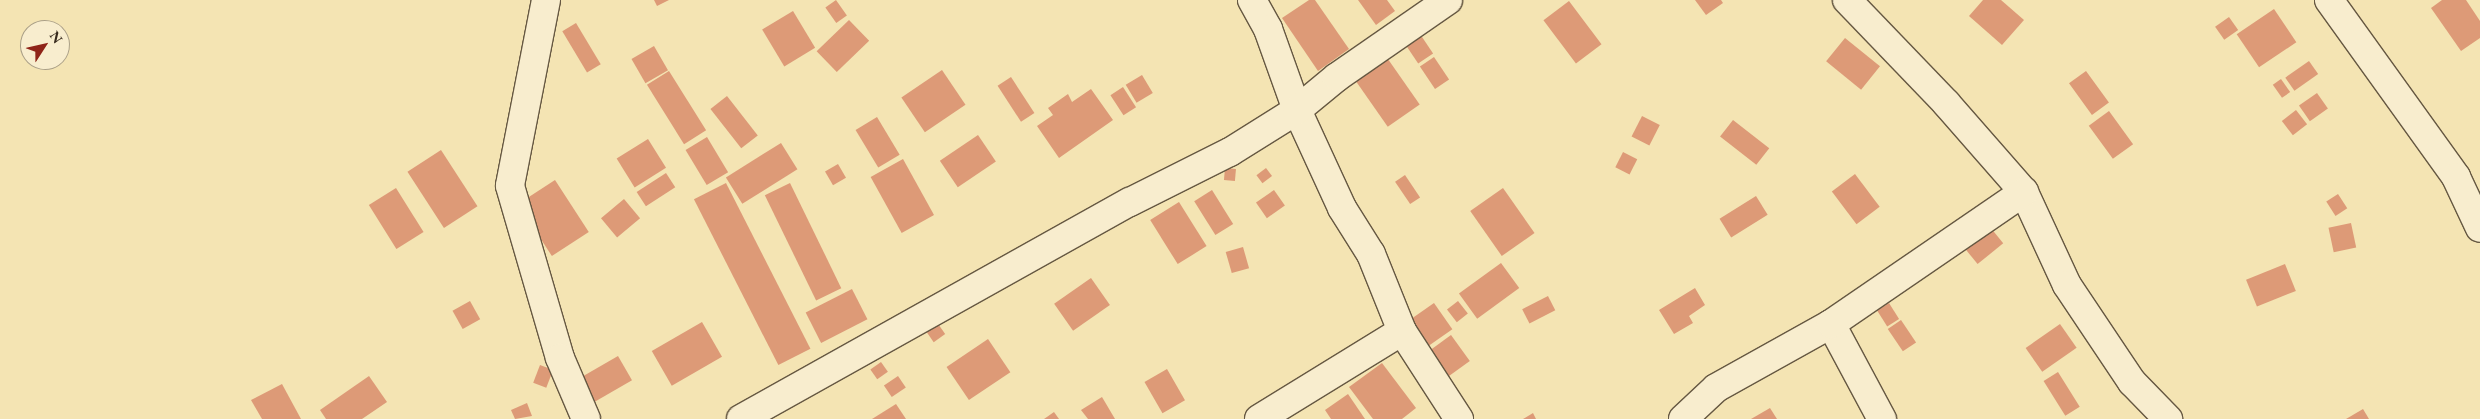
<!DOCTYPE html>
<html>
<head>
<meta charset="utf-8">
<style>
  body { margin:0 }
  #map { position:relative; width:2480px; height:419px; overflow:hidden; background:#f4e4b3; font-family:"EB Garamond",serif }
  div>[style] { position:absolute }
  .building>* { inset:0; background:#dd9a77; transform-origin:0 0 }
  .roads { filter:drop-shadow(1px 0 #665842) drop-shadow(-1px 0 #665842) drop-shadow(0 1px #665842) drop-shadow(0 -1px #665842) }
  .minor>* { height:28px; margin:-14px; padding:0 14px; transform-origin:14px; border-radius:14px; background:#f8edce }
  span { translate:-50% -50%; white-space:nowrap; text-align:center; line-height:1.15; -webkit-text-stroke:5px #f8edce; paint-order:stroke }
  .north { position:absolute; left:20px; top:20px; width:50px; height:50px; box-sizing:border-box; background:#f8edce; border:1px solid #aa9f87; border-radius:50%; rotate:55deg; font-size:14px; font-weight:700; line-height:20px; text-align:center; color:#36291c }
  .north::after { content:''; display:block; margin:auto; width:18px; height:22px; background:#8f2418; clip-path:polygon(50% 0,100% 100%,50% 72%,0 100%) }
</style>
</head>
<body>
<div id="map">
  <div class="building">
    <i style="clip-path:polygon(654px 0,669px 0,657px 6px)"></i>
    <i style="left:836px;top:0;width:19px;height:13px;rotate:55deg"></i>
    <i style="clip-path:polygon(1309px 0,1315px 0,1349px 49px,1318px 71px,1282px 18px)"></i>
    <i style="clip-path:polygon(1358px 0,1387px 0,1395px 11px,1376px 25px)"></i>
    <i style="clip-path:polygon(1695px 0,1721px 0,1723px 3px,1706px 15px)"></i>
    <i style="clip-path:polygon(1983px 0,2001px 0,2024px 20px,2002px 45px,1969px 16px)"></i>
    <i style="clip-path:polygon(2442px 0,2466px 0,2480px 21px,2480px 38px,2461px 51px,2431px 8px)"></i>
    <i style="left:1569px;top:1px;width:54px;height:32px;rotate:53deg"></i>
    <i style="left:2274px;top:9px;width:40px;height:45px;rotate:56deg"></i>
    <i style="left:793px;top:11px;width:43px;height:36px;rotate:59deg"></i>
    <i style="left:2229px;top:17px;width:16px;height:17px;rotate:55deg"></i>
    <i style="left:849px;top:20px;width:29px;height:45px;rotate:46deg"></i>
    <i style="left:576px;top:23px;width:48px;height:16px;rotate:59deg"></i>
    <i style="left:1418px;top:31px;width:27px;height:18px;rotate:56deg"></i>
    <i style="left:1845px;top:38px;width:45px;height:30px;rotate:39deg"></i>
    <i style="left:654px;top:46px;width:28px;height:26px;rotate:60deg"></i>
    <i style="left:1383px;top:52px;width:64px;height:39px;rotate:55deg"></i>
    <i style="left:1434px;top:57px;width:27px;height:17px;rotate:56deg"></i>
    <i style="left:2309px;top:61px;width:16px;height:29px;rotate:55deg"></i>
    <i style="left:942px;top:70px;width:42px;height:49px;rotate:56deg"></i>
    <i style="left:669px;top:71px;width:70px;height:26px;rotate:58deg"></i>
    <i style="left:2086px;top:71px;width:39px;height:21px;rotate:54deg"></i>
    <i style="left:1142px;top:75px;width:21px;height:19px;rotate:59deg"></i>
    <i style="left:1011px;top:77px;width:43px;height:16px;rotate:57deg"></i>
    <i style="left:2281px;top:79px;width:16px;height:10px;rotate:55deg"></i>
    <i style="left:1123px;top:87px;width:24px;height:15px;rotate:57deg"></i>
    <i style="clip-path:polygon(1091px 89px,1113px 120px,1059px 158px,1037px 126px,1053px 115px,1048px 108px,1068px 94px,1072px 102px)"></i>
    <i style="left:2317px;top:93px;width:19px;height:22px;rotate:55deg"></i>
    <i style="left:727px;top:96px;width:50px;height:21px;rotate:52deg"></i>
    <i style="left:2296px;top:110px;width:18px;height:18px;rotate:52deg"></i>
    <i style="left:2109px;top:111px;width:41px;height:25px;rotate:54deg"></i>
    <i style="left:1642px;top:116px;width:20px;height:23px;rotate:27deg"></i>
    <i style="left:877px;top:117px;width:44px;height:25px;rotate:59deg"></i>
    <i style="left:1733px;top:120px;width:46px;height:21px;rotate:38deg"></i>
    <i style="left:978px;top:135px;width:32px;height:46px;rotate:56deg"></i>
    <i style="left:707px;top:137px;width:41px;height:25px;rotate:59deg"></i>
    <i style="left:648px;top:139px;width:34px;height:37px;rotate:58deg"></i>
    <i style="left:781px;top:143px;width:31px;height:65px;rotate:58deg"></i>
    <i style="left:441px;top:150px;width:67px;height:40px;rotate:57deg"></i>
    <i style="left:1623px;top:152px;width:16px;height:17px;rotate:27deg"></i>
    <i style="left:903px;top:159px;width:64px;height:37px;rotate:61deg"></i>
    <i style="left:838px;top:164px;width:16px;height:15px;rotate:60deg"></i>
    <i style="left:1225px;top:168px;width:11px;height:12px;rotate:5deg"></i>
    <i style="left:1266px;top:168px;width:10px;height:12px;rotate:53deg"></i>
    <i style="left:666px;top:173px;width:17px;height:35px;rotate:57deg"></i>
    <i style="left:1855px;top:174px;width:41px;height:29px;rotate:53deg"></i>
    <i style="left:1405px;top:175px;width:27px;height:12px;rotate:56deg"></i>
    <i style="left:555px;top:180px;width:62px;height:44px;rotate:57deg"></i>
    <i style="left:726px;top:183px;width:186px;height:36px;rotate:63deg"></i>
    <i style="left:790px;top:183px;width:117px;height:28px;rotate:64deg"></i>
    <i style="left:396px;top:188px;width:52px;height:32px;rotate:58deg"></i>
    <i style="left:1503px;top:188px;width:55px;height:40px;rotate:55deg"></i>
    <i style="left:1212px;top:190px;width:40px;height:21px;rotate:58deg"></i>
    <i style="left:1274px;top:190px;width:19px;height:22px;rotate:55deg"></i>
    <i style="left:2338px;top:194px;width:17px;height:14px;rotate:57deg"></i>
    <i style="left:1756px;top:196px;width:22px;height:43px;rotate:58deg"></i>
    <i style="left:624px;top:199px;width:25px;height:30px;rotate:50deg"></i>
    <i style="left:1179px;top:202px;width:52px;height:34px;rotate:58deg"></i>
    <i style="left:2351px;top:223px;width:25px;height:23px;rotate:78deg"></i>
    <i style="left:1990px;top:227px;width:21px;height:33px;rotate:51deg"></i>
    <i style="left:1243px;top:247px;width:22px;height:18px;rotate:74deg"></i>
    <i style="left:1501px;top:263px;width:31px;height:52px;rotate:54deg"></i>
    <i style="left:2285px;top:264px;width:29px;height:42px;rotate:68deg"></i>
    <i style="left:1091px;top:278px;width:33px;height:45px;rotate:55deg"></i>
    <i style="clip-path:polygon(1695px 288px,1705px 305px,1689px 316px,1693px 323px,1674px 334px,1659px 310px)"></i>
    <i style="left:852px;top:289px;width:34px;height:52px;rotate:63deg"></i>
    <i style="left:1548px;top:296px;width:16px;height:29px;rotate:63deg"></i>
    <i style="left:470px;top:301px;width:21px;height:20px;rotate:61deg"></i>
    <i style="left:1458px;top:301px;width:16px;height:14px;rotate:52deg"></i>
    <i style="left:1434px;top:303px;width:32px;height:31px;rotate:55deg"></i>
    <i style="left:1889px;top:303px;width:19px;height:14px;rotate:58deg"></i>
    <i style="left:1901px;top:320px;width:27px;height:16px;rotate:56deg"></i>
    <i style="left:936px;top:321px;width:16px;height:14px;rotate:55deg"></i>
    <i style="left:702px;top:322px;width:40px;height:58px;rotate:60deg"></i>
    <i style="left:2060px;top:324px;width:29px;height:42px;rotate:55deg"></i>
    <i style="left:1451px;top:335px;width:32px;height:33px;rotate:54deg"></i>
    <i style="left:988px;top:339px;width:40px;height:50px;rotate:56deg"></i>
    <i style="left:618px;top:356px;width:28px;height:49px;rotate:60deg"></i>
    <i style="left:881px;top:362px;width:12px;height:13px;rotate:55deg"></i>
    <i style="clip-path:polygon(1382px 363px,1416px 408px,1402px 419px,1373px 419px,1349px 387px)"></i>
    <i style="left:540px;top:365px;width:14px;height:19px;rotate:21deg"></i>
    <i style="left:1167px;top:369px;width:36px;height:26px;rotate:60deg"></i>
    <i style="left:2058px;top:372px;width:41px;height:17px;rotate:58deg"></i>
    <i style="clip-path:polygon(369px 376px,387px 402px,362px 419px,326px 419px,320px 410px)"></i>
    <i style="left:898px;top:376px;width:14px;height:17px;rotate:56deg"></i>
    <i style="clip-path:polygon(282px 384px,301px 419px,262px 419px,251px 400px)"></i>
    <i style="clip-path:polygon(1348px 394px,1365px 419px,1331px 419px,1325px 410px)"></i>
    <i style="clip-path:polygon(1102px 397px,1115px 419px,1088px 419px,1081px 410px)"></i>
    <i style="clip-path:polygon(527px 403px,532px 416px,515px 419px,511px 410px)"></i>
    <i style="clip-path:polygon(896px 404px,906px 419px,872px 419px)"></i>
    <i style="clip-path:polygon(1770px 408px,1777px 419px,1751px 419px)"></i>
    <i style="clip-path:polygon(2363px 409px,2369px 419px,2346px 419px)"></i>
    <i style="clip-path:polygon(1054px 412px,1059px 419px,1044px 419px)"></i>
    <i style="clip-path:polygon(1533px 413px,1536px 419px,1523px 419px)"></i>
  </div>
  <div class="roads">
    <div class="minor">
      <i style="left:546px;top:0;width:189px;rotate:101deg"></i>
      <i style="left:510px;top:186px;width:179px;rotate:73.8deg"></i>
      <i style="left:560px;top:358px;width:66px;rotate:66.9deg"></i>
      <i style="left:1252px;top:0;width:33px;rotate:61deg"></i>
      <i style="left:1268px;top:29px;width:86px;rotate:70.3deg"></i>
      <i style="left:1297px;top:110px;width:108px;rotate:65.3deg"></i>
      <i style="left:1342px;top:208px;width:54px;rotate:57.8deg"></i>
      <i style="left:1371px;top:254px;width:83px;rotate:68.1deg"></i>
      <i style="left:1402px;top:331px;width:105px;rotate:57.1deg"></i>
      <i style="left:1847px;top:0;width:143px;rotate:46.1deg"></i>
      <i style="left:1946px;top:103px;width:118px;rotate:48.8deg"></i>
      <i style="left:2024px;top:192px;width:102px;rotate:65.2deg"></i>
      <i style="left:2067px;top:285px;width:117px;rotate:56.2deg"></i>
      <i style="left:2132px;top:382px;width:52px;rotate:45.8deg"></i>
      <i style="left:2329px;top:0;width:218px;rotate:54.3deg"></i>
      <i style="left:2456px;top:177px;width:56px;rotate:64.8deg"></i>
      <i style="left:1831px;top:324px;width:108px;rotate:61.8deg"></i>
      <i style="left:741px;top:419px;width:445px;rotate:-29.2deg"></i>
      <i style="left:1130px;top:202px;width:112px;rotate:-26.6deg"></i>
      <i style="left:1230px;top:152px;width:79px;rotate:-32.1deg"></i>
      <i style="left:1297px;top:110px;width:52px;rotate:-39.5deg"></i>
      <i style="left:1337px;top:77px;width:135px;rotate:-34.7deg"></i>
      <i style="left:1259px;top:419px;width:168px;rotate:-31.6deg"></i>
      <i style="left:1683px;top:419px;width:45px;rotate:-43.2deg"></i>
      <i style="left:1716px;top:388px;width:132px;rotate:-29.1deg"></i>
      <i style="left:1831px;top:324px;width:234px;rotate:-34.4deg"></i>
    </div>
  </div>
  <div class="north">N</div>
</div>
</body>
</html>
